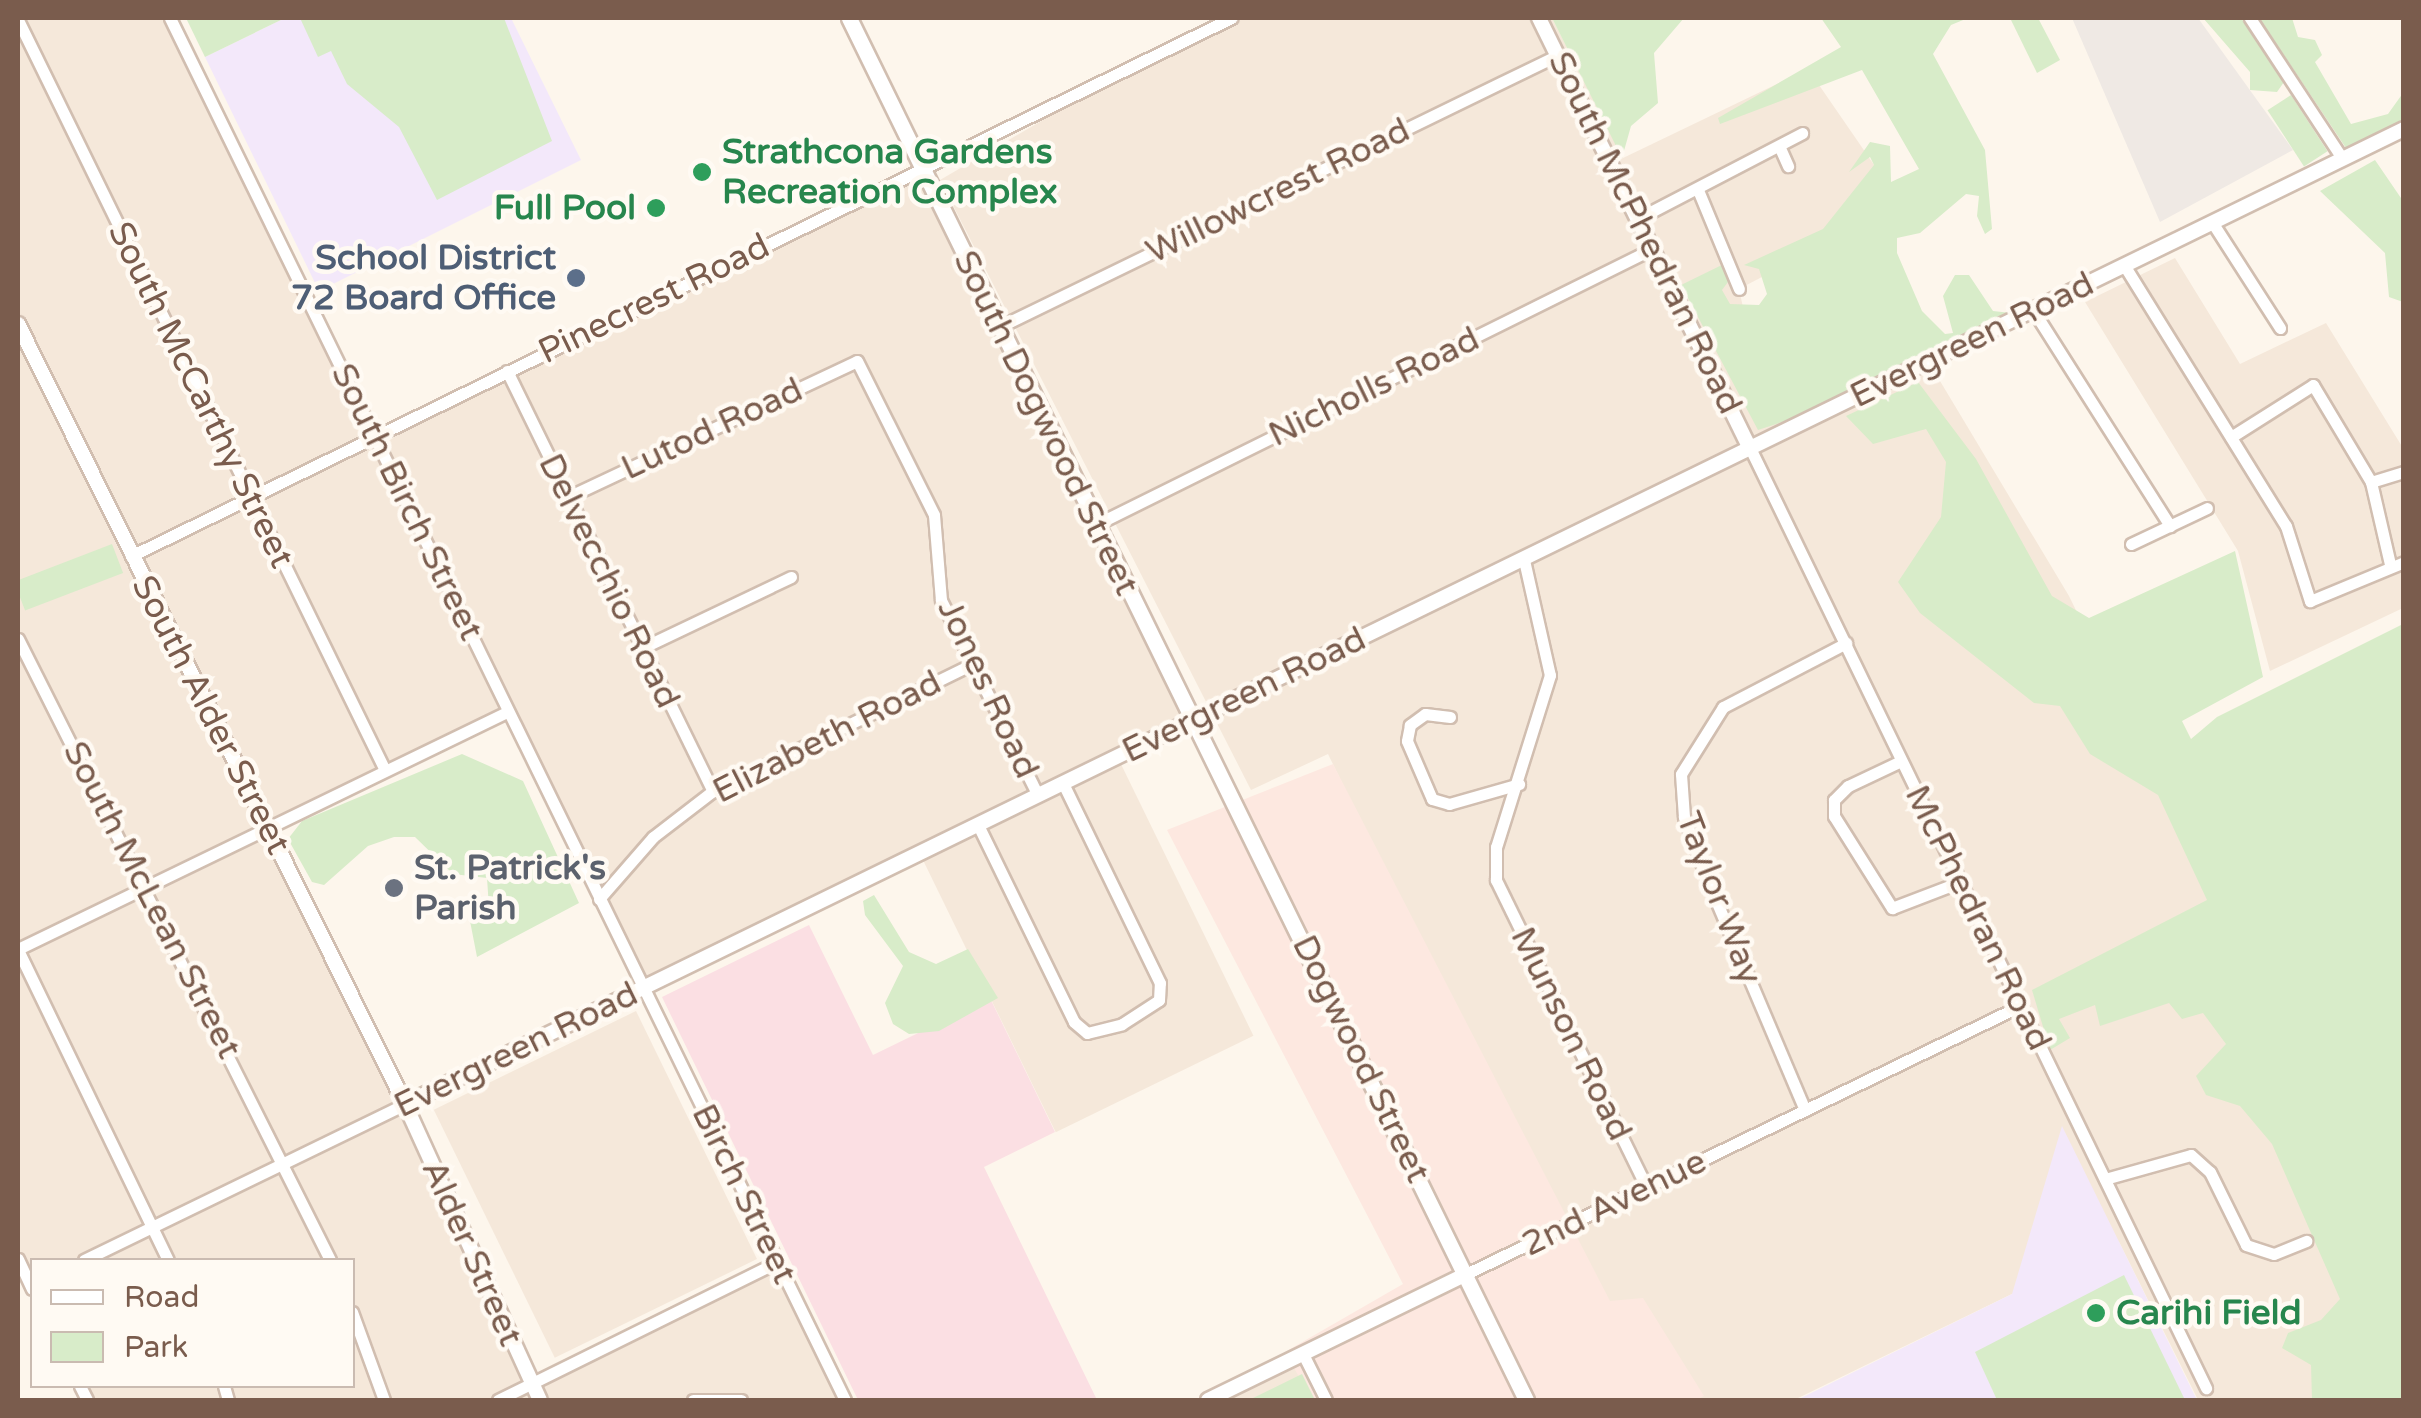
<!DOCTYPE html>
<html>
<head>
<meta charset="utf-8">
<style>
  body { margin:0 }
  #map { position:relative; width:2421px; height:1418px; overflow:hidden; background:#fdf6ec; font-family:"Varela Round",sans-serif }
  div>[style] { position:absolute }
  .residential>* { inset:0; background:#f5e8da; transform-origin:0 0 }
  .commercial>* { inset:0; background:#fde8e0 }
  .industrial>* { inset:0; background:#efe9e4 }
  .education>* { inset:0; background:#f3e8fa }
  .medical>* { inset:0; background:#fbdfe3 }
  .green>* { inset:0; background:#d8ecc9; transform-origin:0 0 }
  .roads { filter:drop-shadow(2px 0 #d1beb0) drop-shadow(-2px 0 #d1beb0) drop-shadow(0 2px #d1beb0) drop-shadow(0 -2px #d1beb0) }
  .minor>* { height:11px; margin:-5.5px; padding:0 5.5px; transform-origin:5.5px; border-radius:5.5px; background:#fff }
  .tertiary>* { height:14px; margin:-7px; padding:0 7px; transform-origin:7px; border-radius:7px; background:#fff }
  .secondary>* { height:15px; margin:-7.5px; padding:0 7.5px; transform-origin:7.5px; border-radius:7.5px; background:#fff }
  .dots>* { width:28px; height:28px; translate:-50% -50%; box-sizing:border-box; border:5px solid #fffaf3; border-radius:50% }
  span { translate:-50% -50%; white-space:nowrap; text-align:center; line-height:1.15; -webkit-text-stroke:9px #fffaf3; paint-order:stroke }
  .leisure-label { font-size:35px; color:#27864d; font-weight:700 }
  .left { translate:0 -50%; text-align:left }
  .right { translate:-100% -50%; text-align:right }
  .street-label { font-size:35px; color:#7a5c4d }
  .service-label { font-size:35px; color:#4e5e75; font-weight:700 }
  .worship-label { font-size:35px; color:#5b616d; font-weight:700 }
  .frame { position:absolute; inset:0; border:20px solid #7a5c4d; pointer-events:none }
  .legend { position:absolute; left:30px; top:1258px; width:325px; height:130px; box-sizing:border-box; background:#fffaf3; border:2px solid #cabbb1; margin:0; padding:12px 18px; list-style:none; font-size:30px; color:#7a5c4d }
  .legend li { display:flex; align-items:center; gap:20px; height:50px }
  .legend b { width:50px; border:2px solid #cabbb1 }
</style>
</head>
<body>
<div id="map">
  <div class="residential">
    <i style="clip-path:polygon(18px 18px,170px 18px,377px 435px,921px 169px,1194px 719px,643px 988px,507px 712px,268px 828px,530px 1384px,777px 1263px,845px 1400px,87px 1400px,80px 1386px,352px 1386px,352px 1260px,32px 1260px,32px 1289px,18px 1258px)"></i>
    <i style="clip-path:polygon(1218px 18px,1552px 18px,1623px 158px,1808px 69px,1901px 204px,1739px 289px,1766px 412px,1928px 361px,2069px 596px,2246px 957px,2390px 1295px,2316px 1400px,2198px 1400px,2119px 1242px,1794px 1400px,1201px 1400px,1548px 1204px,1328px 754px,1251px 790px,940px 180px)"></i>
    <i style="clip-path:polygon(2175px 258px,2240px 364px,2326px 323px,2403px 448px,2403px 608px,2270px 671px,2238px 551px,2085px 302px)"></i>
    <i style="left:1118px;top:758px;width:309px;height:220px;rotate:64deg"></i>
    <i style="left:636px;top:1011px;width:276px;height:225px;rotate:64deg"></i>
  </div>
  <div class="commercial">
    <i style="clip-path:polygon(1333px 764px,1610px 1301px,1643px 1298px,1704px 1396px,1696px 1400px,1312px 1400px,1285px 1352px,1403px 1284px,1167px 830px)"></i>
  </div>
  <div class="industrial">
    <i style="clip-path:polygon(2072px 18px,2198px 18px,2293px 150px,2160px 222px)"></i>
  </div>
  <div class="education">
    <i style="clip-path:polygon(285px 18px,511px 18px,581px 160px,319px 291px,205px 57px)"></i>
    <i style="clip-path:polygon(2062px 1126px,2197px 1400px,1797px 1400px,2012px 1294px)"></i>
  </div>
  <div class="medical">
    <i style="clip-path:polygon(809px 925px,873px 1055px,990px 998px,1055px 1132px,984px 1167px,1097px 1400px,858px 1400px,662px 997px)"></i>
  </div>
  <div class="green">
    <i style="clip-path:polygon(186px 18px,285px 18px,205px 57px)"></i>
    <i style="clip-path:polygon(300px 18px,504px 18px,552px 141px,437px 200px,399px 127px,347px 84px,331px 51px,318px 57px)"></i>
    <i style="clip-path:polygon(1552px 18px,1684px 18px,1654px 53px,1658px 103px,1631px 126px,1622px 158px)"></i>
    <i style="clip-path:polygon(1821px 18px,1968px 18px,1951px 25px,1933px 54px,1985px 150px,1992px 229px,1985px 234px,1977px 216px,1979px 196px,1966px 194px,1920px 233px,1897px 238px,1897px 253px,1922px 311px,1945px 334px,1953px 333px,1943px 296px,1955px 275px,1969px 275px,1993px 311px,2011px 313px,1821px 409px,1758px 430px,1681px 285px,1728px 262px,1734px 274px,1722px 290px,1730px 304px,1759px 305px,1767px 294px,1759px 269px,1744px 265px,1823px 229px,1874px 165px,1870px 157px,1849px 172px,1870px 142px,1890px 146px,1891px 182px,1919px 169px,1862px 70px,1720px 124px,1718px 118px,1841px 47px)"></i>
    <i style="clip-path:polygon(2010px 18px,2038px 18px,2060px 60px,2037px 73px)"></i>
    <i style="clip-path:polygon(2203px 18px,2241px 18px,2284px 82px,2277px 92px,2250px 90px,2250px 72px)"></i>
    <i style="clip-path:polygon(2259px 18px,2292px 18px,2298px 37px,2315px 40px,2322px 55px,2315px 62px,2351px 124px,2388px 114px,2403px 93px,2403px 124px,2348px 151px)"></i>
    <i style="left:2291px;top:95px;width:67px;height:28px;rotate:57deg"></i>
    <i style="clip-path:polygon(2375px 160px,2403px 201px,2403px 302px,2389px 297px,2385px 253px,2320px 191px)"></i>
    <i style="clip-path:polygon(1918px 382px,1976px 459px,2052px 596px,2089px 618px,2235px 551px,2263px 677px,2182px 721px,2191px 739px,2217px 717px,2403px 624px,2403px 1400px,2312px 1400px,2311px 1365px,2282px 1348px,2288px 1333px,2321px 1320px,2340px 1299px,2272px 1144px,2240px 1106px,2206px 1095px,2196px 1076px,2226px 1044px,2203px 1013px,2182px 1019px,2169px 1003px,2100px 1026px,2095px 1005px,2059px 1019px,2070px 1038px,2050px 1050px,2032px 990px,2207px 900px,2158px 795px,2090px 754px,2060px 706px,2034px 703px,1920px 613px,1898px 582px,1941px 517px,1946px 462px,1926px 429px,1873px 444px,1846px 416px)"></i>
    <i style="left:112px;top:544px;width:31px;height:105px;rotate:69deg"></i>
    <i style="clip-path:polygon(462px 754px,523px 781px,579px 903px,477px 957px,470px 921px,489px 908px,487px 878px,453px 874px,415px 837px,394px 837px,368px 846px,324px 885px,312px 882px,288px 839px,302px 821px)"></i>
    <i style="clip-path:polygon(874px 895px,909px 952px,936px 964px,968px 949px,998px 998px,939px 1031px,909px 1034px,893px 1024px,885px 1003px,903px 966px,865px 915px,863px 901px)"></i>
    <i style="clip-path:polygon(2124px 1275px,2185px 1400px,1997px 1400px,1975px 1352px)"></i>
    <i style="clip-path:polygon(1302px 1374px,1315px 1400px,1249px 1400px)"></i>
  </div>
  <div class="roads">
    <div class="minor">
      <i style="left:170px;top:18px;width:1538px;rotate:63.97deg"></i>
      <i style="left:2250px;top:18px;width:168px;rotate:56.7deg"></i>
      <i style="left:18px;top:20px;width:835px;rotate:63.93deg"></i>
      <i style="left:1780px;top:148px;width:20px;rotate:66deg"></i>
      <i style="left:1698px;top:190px;width:107px;rotate:67.5deg"></i>
      <i style="left:1639px;top:218px;width:184px;rotate:-27.5deg"></i>
      <i style="left:2212px;top:222px;width:126px;rotate:57.3deg"></i>
      <i style="left:2124px;top:265px;width:307px;rotate:58.2deg"></i>
      <i style="left:2286px;top:526px;width:79px;rotate:72.3deg"></i>
      <i style="left:2310px;top:601px;width:102px;rotate:-22.5deg"></i>
      <i style="left:2033px;top:310px;width:256px;rotate:57.6deg"></i>
      <i style="left:999px;top:327px;width:622px;rotate:-25.95deg"></i>
      <i style="left:507px;top:371px;width:468px;rotate:63.9deg"></i>
      <i style="left:2231px;top:437px;width:97px;rotate:-32.4deg"></i>
      <i style="left:2313px;top:385px;width:113px;rotate:59.1deg"></i>
      <i style="left:2371px;top:482px;width:84px;rotate:77deg"></i>
      <i style="left:1750px;top:448px;width:1045px;rotate:64.12deg"></i>
      <i style="left:2371px;top:482px;width:34px;rotate:-17deg"></i>
      <i style="left:568px;top:497px;width:319px;rotate:-25.2deg"></i>
      <i style="left:857px;top:361px;width:172px;rotate:63.4deg"></i>
      <i style="left:934px;top:515px;width:85px;rotate:85.3deg"></i>
      <i style="left:941px;top:600px;width:218px;rotate:63.6deg"></i>
      <i style="left:1095px;top:525px;width:624px;rotate:-26.36deg"></i>
      <i style="left:2131px;top:544px;width:84px;rotate:-25.3deg"></i>
      <i style="left:131px;top:556px;width:1225px;rotate:-26.06deg"></i>
      <i style="left:1524px;top:560px;width:118px;rotate:77.3deg"></i>
      <i style="left:1550px;top:675px;width:180px;rotate:107.4deg"></i>
      <i style="left:1496px;top:847px;width:33px;rotate:90deg"></i>
      <i style="left:1496px;top:880px;width:343px;rotate:63.9deg"></i>
      <i style="left:18px;top:639px;width:695px;rotate:63.32deg"></i>
      <i style="left:642px;top:648px;width:165px;rotate:-25.5deg"></i>
      <i style="left:1450px;top:717px;width:25px;rotate:-173deg"></i>
      <i style="left:1425px;top:714px;width:19px;rotate:144deg"></i>
      <i style="left:1410px;top:725px;width:16px;rotate:101deg"></i>
      <i style="left:1407px;top:741px;width:63px;rotate:66.7deg"></i>
      <i style="left:1432px;top:799px;width:18px;rotate:16deg"></i>
      <i style="left:1449px;top:804px;width:73px;rotate:-15.9deg"></i>
      <i style="left:1901px;top:761px;width:59px;rotate:154.7deg"></i>
      <i style="left:1848px;top:786px;width:20px;rotate:135deg"></i>
      <i style="left:1834px;top:800px;width:16px;rotate:90deg"></i>
      <i style="left:1834px;top:816px;width:109px;rotate:57.8deg"></i>
      <i style="left:1892px;top:908px;width:73px;rotate:-20.9deg"></i>
      <i style="left:978px;top:825px;width:219px;rotate:64deg"></i>
      <i style="left:1074px;top:1022px;width:17px;rotate:40deg"></i>
      <i style="left:1087px;top:1033px;width:36px;rotate:-14deg"></i>
      <i style="left:1122px;top:1024px;width:44px;rotate:-33deg"></i>
      <i style="left:1159px;top:1000px;width:17px;rotate:-87deg"></i>
      <i style="left:1160px;top:983px;width:222px;rotate:-115.9deg"></i>
      <i style="left:599px;top:899px;width:82px;rotate:-48.9deg"></i>
      <i style="left:653px;top:837px;width:76px;rotate:-37.5deg"></i>
      <i style="left:713px;top:791px;width:288px;rotate:-26.1deg"></i>
      <i style="left:18px;top:949px;width:543px;rotate:-25.86deg"></i>
      <i style="left:18px;top:950px;width:344px;rotate:64.2deg"></i>
      <i style="left:1805px;top:1110px;width:246px;rotate:-113deg"></i>
      <i style="left:1709px;top:884px;width:72px;rotate:-110.5deg"></i>
      <i style="left:1684px;top:817px;width:43px;rotate:-94deg"></i>
      <i style="left:1681px;top:774px;width:79px;rotate:-57.9deg"></i>
      <i style="left:1723px;top:707px;width:139px;rotate:-27.5deg"></i>
      <i style="left:2105px;top:1179px;width:89px;rotate:-15.6deg"></i>
      <i style="left:2191px;top:1155px;width:25px;rotate:42deg"></i>
      <i style="left:2210px;top:1172px;width:81px;rotate:63.7deg"></i>
      <i style="left:2246px;top:1245px;width:29px;rotate:18deg"></i>
      <i style="left:2274px;top:1254px;width:35px;rotate:-22deg"></i>
      <i style="left:18px;top:1259px;width:33px;rotate:65deg"></i>
      <i style="left:84px;top:1260px;width:357px;rotate:-25.9deg"></i>
      <i style="left:1466px;top:1274px;width:615px;rotate:-25.82deg"></i>
      <i style="left:352px;top:1312px;width:94px;rotate:70deg"></i>
      <i style="left:1303px;top:1354px;width:51px;rotate:63.4deg"></i>
      <i style="left:80px;top:1386px;width:16px;rotate:63deg"></i>
      <i style="left:224px;top:1386px;width:15px;rotate:74deg"></i>
      <i style="left:498px;top:1400px;width:311px;rotate:-26.3deg"></i>
      <i style="left:693px;top:1400px;width:48px"></i>
    </div>
    <div class="tertiary">
      <i style="left:1539px;top:18px;width:479px;rotate:63.9deg"></i>
      <i style="left:18px;top:324px;width:871px;rotate:63.61deg"></i>
      <i style="left:405px;top:1104px;width:325px;rotate:65.5deg"></i>
      <i style="left:405px;top:1104px;width:2224px;rotate:-26deg"></i>
      <i style="left:1208px;top:1400px;width:287px;rotate:-26deg"></i>
    </div>
    <div class="secondary">
      <i style="left:849px;top:18px;width:1539px;rotate:63.9deg"></i>
    </div>
  </div>
  <div class="dots">
    <i style="left:702px;top:172px;background:#2e9e5b"></i>
    <i style="left:656px;top:208px;background:#2e9e5b"></i>
    <i style="left:576px;top:278px;background:#5c6f8a"></i>
    <i style="left:394px;top:888px;background:#6b7280"></i>
    <i style="left:2096px;top:1313px;background:#2e9e5b"></i>
  </div>
  <div class="leisure-label">
    <span class="left" style="left:722px;top:172px">Strathcona Gardens<br>Recreation Complex</span>
    <span class="right" style="left:636px;top:208px">Full Pool</span>
    <span class="left" style="left:2116px;top:1313px">Carihi Field</span>
  </div>
  <div class="street-label">
    <span style="left:1278px;top:191px;rotate:-26deg">Willowcrest Road</span>
    <span style="left:1645px;top:233px;rotate:64deg">South McPhedran Road</span>
    <span style="left:654px;top:299px;rotate:-26deg">Pinecrest Road</span>
    <span style="left:1972px;top:340px;rotate:-26deg">Evergreen Road</span>
    <span style="left:1374px;top:387px;rotate:-26deg">Nicholls Road</span>
    <span style="left:201px;top:395px;rotate:64deg">South McCarthy Street</span>
    <span style="left:1046px;top:423px;rotate:64deg">South Dogwood Street</span>
    <span style="left:712px;top:429px;rotate:-25deg">Lutod Road</span>
    <span style="left:407px;top:502px;rotate:64deg">South Birch Street</span>
    <span style="left:609px;top:581px;rotate:64deg">Delvecchio Road</span>
    <span style="left:988px;top:689px;rotate:65deg">Jones Road</span>
    <span style="left:1244px;top:695px;rotate:-26deg">Evergreen Road</span>
    <span style="left:211px;top:715px;rotate:63deg">South Alder Street</span>
    <span style="left:827px;top:737px;rotate:-27deg">Elizabeth Road</span>
    <span style="left:1719px;top:898px;rotate:69deg">Taylor Way</span>
    <span style="left:152px;top:900px;rotate:63deg">South McLean Street</span>
    <span style="left:1978px;top:918px;rotate:64deg">McPhedran Road</span>
    <span style="left:1571px;top:1034px;rotate:64deg">Munson Road</span>
    <span style="left:516px;top:1050px;rotate:-26deg">Evergreen Road</span>
    <span style="left:1361px;top:1059px;rotate:64deg">Dogwood Street</span>
    <span style="left:744px;top:1194px;rotate:64deg">Birch Street</span>
    <span style="left:1614px;top:1203px;rotate:-26deg">2nd Avenue</span>
    <span style="left:472px;top:1253px;rotate:66deg">Alder Street</span>
  </div>
  <div class="service-label">
    <span class="right" style="left:556px;top:278px">School District<br>72 Board Office</span>
  </div>
  <div class="worship-label">
    <span class="left" style="left:414px;top:888px">St. Patrick's<br>Parish</span>
  </div>
  <div class="frame"></div>
  <ul class="legend">
  <li><b style="height:12px;background:#fff"></b>Road</li>
  <li><b style="height:28px;background:#d8ecc9"></b>Park</li>
  </ul>
</div>
</body>
</html>
